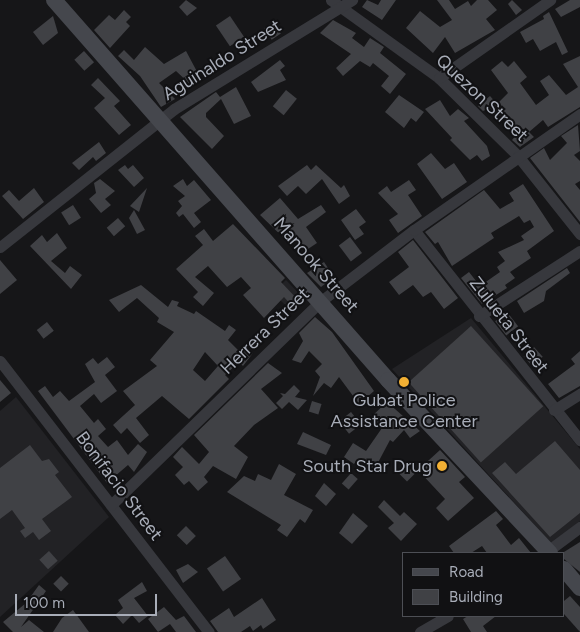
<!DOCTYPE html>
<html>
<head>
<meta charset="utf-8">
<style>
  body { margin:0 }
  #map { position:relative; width:580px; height:632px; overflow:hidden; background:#161618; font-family:Figtree,sans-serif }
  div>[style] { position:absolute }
  .built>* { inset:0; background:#222225; transform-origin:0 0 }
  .building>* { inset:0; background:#404145; transform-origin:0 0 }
  .minor>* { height:11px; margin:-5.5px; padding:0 5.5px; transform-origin:5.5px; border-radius:5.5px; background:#37383d }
  .secondary>* { height:16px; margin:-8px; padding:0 8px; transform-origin:8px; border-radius:8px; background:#45474d }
  .dots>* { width:14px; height:14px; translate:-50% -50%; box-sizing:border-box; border:2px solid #111113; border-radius:50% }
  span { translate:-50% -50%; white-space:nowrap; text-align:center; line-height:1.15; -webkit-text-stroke:4px #111113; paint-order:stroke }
  .street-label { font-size:18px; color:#a8adb8 }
  .poi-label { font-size:18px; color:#a8adb8 }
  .right { translate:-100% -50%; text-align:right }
  .legend { position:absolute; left:402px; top:552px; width:162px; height:65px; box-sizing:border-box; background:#111113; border:1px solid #4d4f55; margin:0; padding:6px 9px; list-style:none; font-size:15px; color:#a8adb8 }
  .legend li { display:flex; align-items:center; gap:10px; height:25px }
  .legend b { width:25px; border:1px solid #4d4f55 }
  .scale { position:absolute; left:15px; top:594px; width:142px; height:22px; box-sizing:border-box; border:2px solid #a8adb8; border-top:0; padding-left:6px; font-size:15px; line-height:18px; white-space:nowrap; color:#a8adb8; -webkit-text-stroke:4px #111113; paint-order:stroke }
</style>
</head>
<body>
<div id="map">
  <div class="built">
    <i style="left:286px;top:280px;width:28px;height:18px;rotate:46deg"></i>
    <i style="clip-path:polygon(471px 318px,580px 449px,580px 521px,552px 544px,392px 369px)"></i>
    <i style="clip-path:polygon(16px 397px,109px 517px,0 617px,0 411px)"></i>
  </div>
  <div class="building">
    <i style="clip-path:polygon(186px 0,197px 8px,187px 16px,179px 7px)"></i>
    <i style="clip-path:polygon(367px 0,378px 5px,381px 0,396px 0,382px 20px,362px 7px)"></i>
    <i style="clip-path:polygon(437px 0,449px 0,455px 9px,468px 1px,471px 6px,477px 0,488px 0,497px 10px,486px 19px,495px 30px,455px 53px,445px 37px,433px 53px,406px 28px,420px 11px,440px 27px,452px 20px)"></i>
    <i style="clip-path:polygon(512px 0,522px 10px,516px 15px,508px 4px)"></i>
    <i style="clip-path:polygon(570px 0,580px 0,580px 7px,561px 17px,555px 9px)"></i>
    <i style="clip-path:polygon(124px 10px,131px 17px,126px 22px,130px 26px,110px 48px,94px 30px,109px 15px,115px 20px)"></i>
    <i style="clip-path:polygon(549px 12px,568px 52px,562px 55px,556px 42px,540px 51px,533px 39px,526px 43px,520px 32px,544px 19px,543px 16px)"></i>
    <i style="clip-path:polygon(53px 16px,58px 33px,43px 45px,33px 32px)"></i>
    <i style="left:230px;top:16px;width:25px;height:17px;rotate:56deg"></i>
    <i style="clip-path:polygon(333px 20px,356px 33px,352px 38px,364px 47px,370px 38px,384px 47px,380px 53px,406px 74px,390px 94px,381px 86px,389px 76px,373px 63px,370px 67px,360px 61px,343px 76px,336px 68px,351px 54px,320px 33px)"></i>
    <i style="left:273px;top:22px;width:14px;height:11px;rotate:56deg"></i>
    <i style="clip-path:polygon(145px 47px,164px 64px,186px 51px,202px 81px,192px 86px,176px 71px,159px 83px,175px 99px,161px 107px,140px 76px,118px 56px,124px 50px,134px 60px)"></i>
    <i style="left:84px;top:51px;width:15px;height:13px;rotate:48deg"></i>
    <i style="clip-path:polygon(580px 56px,580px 107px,548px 127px,543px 120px,529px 132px,534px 137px,520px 147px,512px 140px,520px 131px,503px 113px,498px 117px,490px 108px,483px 111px,478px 106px,490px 96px,497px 104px,508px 93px,491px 70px,502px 61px,508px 67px,514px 61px,527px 77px,520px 83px,536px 105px,549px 95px,540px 81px,549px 75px,566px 95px,578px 87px,563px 64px)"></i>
    <i style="clip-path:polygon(280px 60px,285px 66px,280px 70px,286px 80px,258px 92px,251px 82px)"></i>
    <i style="clip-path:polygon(98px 78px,120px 101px,114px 106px,131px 125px,119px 135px,94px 108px,105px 98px,91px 85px)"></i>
    <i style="clip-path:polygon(236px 87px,251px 116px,234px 124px,221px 99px,206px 113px,206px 117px,224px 136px,212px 149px,180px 117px,216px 92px,220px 97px)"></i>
    <i style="left:286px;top:90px;width:14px;height:21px;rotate:39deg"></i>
    <i style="clip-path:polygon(399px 95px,424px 112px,416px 122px,411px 118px,404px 128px,385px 112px)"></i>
    <i style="clip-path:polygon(440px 100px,450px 116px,458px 109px,469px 118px,464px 121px,487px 146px,490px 156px,482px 161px,477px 155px,470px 160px,450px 140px,452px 138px,425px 109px)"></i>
    <i style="clip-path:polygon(578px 125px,580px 151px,574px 155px,580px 161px,580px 181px,575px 184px,580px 190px,580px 222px,530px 158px,544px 148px,550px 160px,567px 143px,561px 136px)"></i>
    <i style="clip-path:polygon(99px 142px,106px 153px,96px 161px,93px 157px,79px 170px,72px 163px)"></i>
    <i style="clip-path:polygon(431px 153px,445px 169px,454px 163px,467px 182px,442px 199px,417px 164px)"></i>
    <i style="clip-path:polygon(125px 165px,128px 169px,133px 165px,144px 178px,134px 187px,118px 170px)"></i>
    <i style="clip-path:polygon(307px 165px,311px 170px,316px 165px,341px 188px,344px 185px,350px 196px,339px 204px,322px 179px,306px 194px,298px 186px,287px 196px,278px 186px)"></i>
    <i style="clip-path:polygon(100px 179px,115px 191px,105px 199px,111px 205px,101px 213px,89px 199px,96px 193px,94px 183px)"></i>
    <i style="clip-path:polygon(183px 179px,187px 186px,194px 180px,211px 200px,194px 213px,201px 222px,194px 228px,183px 214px,179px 217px,176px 213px,182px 206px,178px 201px,185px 196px,173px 186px)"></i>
    <i style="clip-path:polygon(409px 180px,416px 190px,408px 195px,422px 216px,398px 233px,389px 220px,398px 214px,378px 193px,387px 186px,391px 192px)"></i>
    <i style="clip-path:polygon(523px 184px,554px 231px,527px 251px,531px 258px,510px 272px,515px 278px,505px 285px,507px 288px,482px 304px,461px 278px,469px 272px,480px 286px,500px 272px,497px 267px,505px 261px,498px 252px,524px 240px,521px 236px,534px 227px,530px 220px,524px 223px,519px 216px,491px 233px,494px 238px,452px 266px,438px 242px,435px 244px,425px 232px,484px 190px,500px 209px,514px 201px,509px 193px)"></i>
    <i style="clip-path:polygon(34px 188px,44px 202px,23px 219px,2px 196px,9px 190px,19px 201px)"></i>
    <i style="clip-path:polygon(147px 188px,139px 212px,130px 206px)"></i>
    <i style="clip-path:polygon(280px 198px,298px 219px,321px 205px,326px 212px,306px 227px,317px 243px,305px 251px,297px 239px,288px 242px,260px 215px)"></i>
    <i style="left:73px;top:205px;width:15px;height:14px;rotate:58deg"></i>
    <i style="clip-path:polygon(356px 209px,366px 222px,359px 227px,364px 234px,355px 240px,341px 220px)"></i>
    <i style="clip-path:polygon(134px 210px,145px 230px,137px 234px,129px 218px)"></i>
    <i style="left:118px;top:218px;width:11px;height:15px;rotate:49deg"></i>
    <i style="clip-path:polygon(233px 224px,285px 278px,281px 282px,299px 301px,293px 307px,284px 297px,264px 318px,243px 295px,251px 288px,241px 277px,227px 287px,208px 266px,195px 277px,214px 293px,203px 306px,193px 297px,198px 292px,176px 269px,203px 245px,195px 236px,204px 229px,213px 241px)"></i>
    <i style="clip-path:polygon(57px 233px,67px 248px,51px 261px,65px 273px,70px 266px,82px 275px,71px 289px,30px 246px,42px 235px,47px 242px)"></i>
    <i style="left:350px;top:237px;width:20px;height:14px;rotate:53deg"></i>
    <i style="clip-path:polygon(413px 240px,458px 298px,444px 309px,431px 292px,423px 297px,413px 285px,399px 295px,389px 282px,409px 267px,398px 252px)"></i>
    <i style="clip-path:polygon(0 260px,17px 280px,0 294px)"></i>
    <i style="clip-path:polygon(324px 262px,334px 277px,321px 287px,307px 273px)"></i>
    <i style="clip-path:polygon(567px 268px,570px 273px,546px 291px,544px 301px,524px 313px,517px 301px)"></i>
    <i style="clip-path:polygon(evenodd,141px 285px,168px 307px,172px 300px,179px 302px,177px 306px,194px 314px,196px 311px,225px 331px,229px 325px,236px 330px,228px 340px,238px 350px,243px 346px,253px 353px,243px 366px,239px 362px,225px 375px,229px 379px,189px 419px,162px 396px,136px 418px,149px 435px,140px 443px,127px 428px,121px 434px,113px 425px,135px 405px,123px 391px,157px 366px,150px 360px,174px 332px,157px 322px,159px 318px,137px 298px,119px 312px,109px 300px,141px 285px,205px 352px,218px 366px,205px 381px,193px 370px,205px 352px)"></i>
    <i style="left:507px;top:312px;width:18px;height:15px;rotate:52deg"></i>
    <i style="clip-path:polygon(315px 317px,332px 332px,374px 391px,359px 404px,339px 377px,331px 388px,324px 383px,313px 396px,320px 377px,315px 371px,322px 364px,309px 351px,301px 363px,292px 360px,303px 341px,299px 333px)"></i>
    <i style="left:47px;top:322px;width:11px;height:13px;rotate:52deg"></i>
    <i style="left:471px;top:326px;width:108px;height:84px;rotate:48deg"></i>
    <i style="left:534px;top:347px;width:13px;height:14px;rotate:48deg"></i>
    <i style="clip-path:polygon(580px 351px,580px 386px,559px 398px,548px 384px,575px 364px,571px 359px)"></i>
    <i style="clip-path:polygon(107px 357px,115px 367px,105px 375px,117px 391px,101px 403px,94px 394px,80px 406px,94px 423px,98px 419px,106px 429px,98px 436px,108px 447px,117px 440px,128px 455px,138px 444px,147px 452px,134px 472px,128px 465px,107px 483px,38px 391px,45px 386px,53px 397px,60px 391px,69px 401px,95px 382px,85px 364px,93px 358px,98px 364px)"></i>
    <i style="clip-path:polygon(268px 363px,282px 373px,261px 389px,278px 408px,254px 425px,234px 446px,248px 457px,236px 479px,213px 466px,204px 477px,208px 482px,198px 491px,189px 481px,184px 485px,175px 475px,183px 467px,173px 457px,182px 447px,199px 464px,209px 452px,194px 435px)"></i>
    <i style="clip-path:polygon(0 380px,11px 393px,0 402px)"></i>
    <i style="clip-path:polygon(294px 385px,300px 391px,295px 397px,307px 400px,298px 410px,289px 402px,282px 409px,276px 403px,283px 396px,280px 393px,285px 394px)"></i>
    <i style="left:312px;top:401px;width:10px;height:11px;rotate:17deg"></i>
    <i style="clip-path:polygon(387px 402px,420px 431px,410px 438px,404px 430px,393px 442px,390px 440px,373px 472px,357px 460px,354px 464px,344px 457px,353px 443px,366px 451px,382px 428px,372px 416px)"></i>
    <i style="left:351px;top:412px;width:16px;height:15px;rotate:52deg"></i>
    <i style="clip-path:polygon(303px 432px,331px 445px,326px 455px,297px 444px)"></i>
    <i style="clip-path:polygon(555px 441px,580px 470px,580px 513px,550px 537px,492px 473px,505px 462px,516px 474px)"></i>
    <i style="clip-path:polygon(30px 445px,42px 461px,49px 459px,59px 472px,55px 475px,72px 497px,42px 519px,51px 531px,39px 540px,33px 532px,25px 538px,20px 531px,25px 528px,12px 510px,0 519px,0 468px)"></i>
    <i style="clip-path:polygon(440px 450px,465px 477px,459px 482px,474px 498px,448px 521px,436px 508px,445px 499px,418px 470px)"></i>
    <i style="clip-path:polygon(279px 464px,296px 474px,284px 495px,313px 510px,305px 523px,300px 519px,287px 537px,277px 530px,281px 525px,227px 492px,244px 476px,255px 481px,258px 474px,271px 480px)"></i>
    <i style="left:407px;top:466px;width:11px;height:11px;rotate:45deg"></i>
    <i style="left:351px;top:473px;width:9px;height:14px;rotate:41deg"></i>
    <i style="clip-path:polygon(324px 483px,336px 494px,326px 506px,315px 496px)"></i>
    <i style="clip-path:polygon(384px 500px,400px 516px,404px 512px,417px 524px,401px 541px,388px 528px,394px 523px,378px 507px)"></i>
    <i style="clip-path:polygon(496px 511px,503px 519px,496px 525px,511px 545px,519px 538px,531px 553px,487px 553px,482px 546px,471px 553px,454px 553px,449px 546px)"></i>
    <i style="clip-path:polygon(353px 513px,368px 526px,352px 544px,339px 533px)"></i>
    <i style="left:186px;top:526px;width:14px;height:13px;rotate:45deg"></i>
    <i style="clip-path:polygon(580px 542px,580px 572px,564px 559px,564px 552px)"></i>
    <i style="left:49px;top:551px;width:13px;height:13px;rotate:48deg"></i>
    <i style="left:225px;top:556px;width:28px;height:22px;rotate:55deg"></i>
    <i style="clip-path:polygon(188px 564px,198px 572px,183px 583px,176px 570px)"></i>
    <i style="left:61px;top:576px;width:11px;height:11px;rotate:45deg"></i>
    <i style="clip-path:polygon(142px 582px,147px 591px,134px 598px,148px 616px,139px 623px,132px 615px,123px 624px,115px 615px,123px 608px,118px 600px)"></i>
    <i style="clip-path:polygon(39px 585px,46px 591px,21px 627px,29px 620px,44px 632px,13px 632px,3px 622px,26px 603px)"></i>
    <i style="clip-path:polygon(570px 596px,580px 607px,580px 632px,564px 614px,564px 601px)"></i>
    <i style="clip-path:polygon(262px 598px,276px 620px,263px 629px,261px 625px,253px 631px,250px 626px,241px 632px,218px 632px,210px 621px,229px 608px,234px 617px)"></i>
    <i style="clip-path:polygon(164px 607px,176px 620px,184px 616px,196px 632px,176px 632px,170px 624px,158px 632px,148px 619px)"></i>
    <i style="clip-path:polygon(73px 610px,89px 632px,53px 632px,62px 618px)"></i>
    <i style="clip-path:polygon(468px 616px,496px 616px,483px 626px,487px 632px,471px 632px,463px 619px)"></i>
  </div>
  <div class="minor">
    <i style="left:331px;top:0;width:133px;rotate:35.8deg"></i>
    <i style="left:439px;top:78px;width:111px;rotate:44.6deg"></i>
    <i style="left:518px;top:156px;width:100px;rotate:51.5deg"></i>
    <i style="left:439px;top:78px;width:136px;rotate:-35.1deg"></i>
    <i style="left:414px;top:230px;width:268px;rotate:51.7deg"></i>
    <i style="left:0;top:247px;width:222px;rotate:-38.4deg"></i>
    <i style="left:174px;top:109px;width:209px;rotate:-31.5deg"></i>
    <i style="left:479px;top:316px;width:120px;rotate:-32.8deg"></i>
    <i style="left:0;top:361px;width:342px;rotate:52.4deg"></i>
    <i style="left:554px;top:410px;width:31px;rotate:-32deg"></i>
    <i style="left:111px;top:505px;width:293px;rotate:-44.2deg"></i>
    <i style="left:321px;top:301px;width:117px;rotate:-37.4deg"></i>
    <i style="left:414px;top:230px;width:203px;rotate:-34.9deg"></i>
    <i style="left:545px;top:553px;width:44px;rotate:-36.6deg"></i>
    <i style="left:420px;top:632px;width:32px;rotate:-30deg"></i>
  </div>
  <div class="secondary">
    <i style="left:54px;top:0;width:506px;rotate:48.69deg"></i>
    <i style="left:388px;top:380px;width:237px;rotate:46.9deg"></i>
    <i style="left:564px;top:569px;width:25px;rotate:50deg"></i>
  </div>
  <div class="dots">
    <i style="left:404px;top:382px;background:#f2b034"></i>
    <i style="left:442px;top:466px;background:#f2b034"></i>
  </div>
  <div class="street-label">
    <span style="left:222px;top:60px;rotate:-32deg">Aguinaldo Street</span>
    <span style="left:482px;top:98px;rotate:43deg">Quezon Street</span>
    <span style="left:316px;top:265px;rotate:49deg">Manook Street</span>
    <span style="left:509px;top:325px;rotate:52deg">Zulueta Street</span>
    <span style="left:265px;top:331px;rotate:-44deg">Herrera Street</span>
    <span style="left:119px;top:486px;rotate:53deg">Bonifacio Street</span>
  </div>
  <div class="poi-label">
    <span style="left:404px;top:411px">Gubat Police<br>Assistance Center</span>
    <span class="right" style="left:432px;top:466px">South Star Drug</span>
  </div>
  <ul class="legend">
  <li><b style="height:6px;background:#45474d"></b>Road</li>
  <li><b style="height:14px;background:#404145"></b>Building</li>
  </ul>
  <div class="scale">100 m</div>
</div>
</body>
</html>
